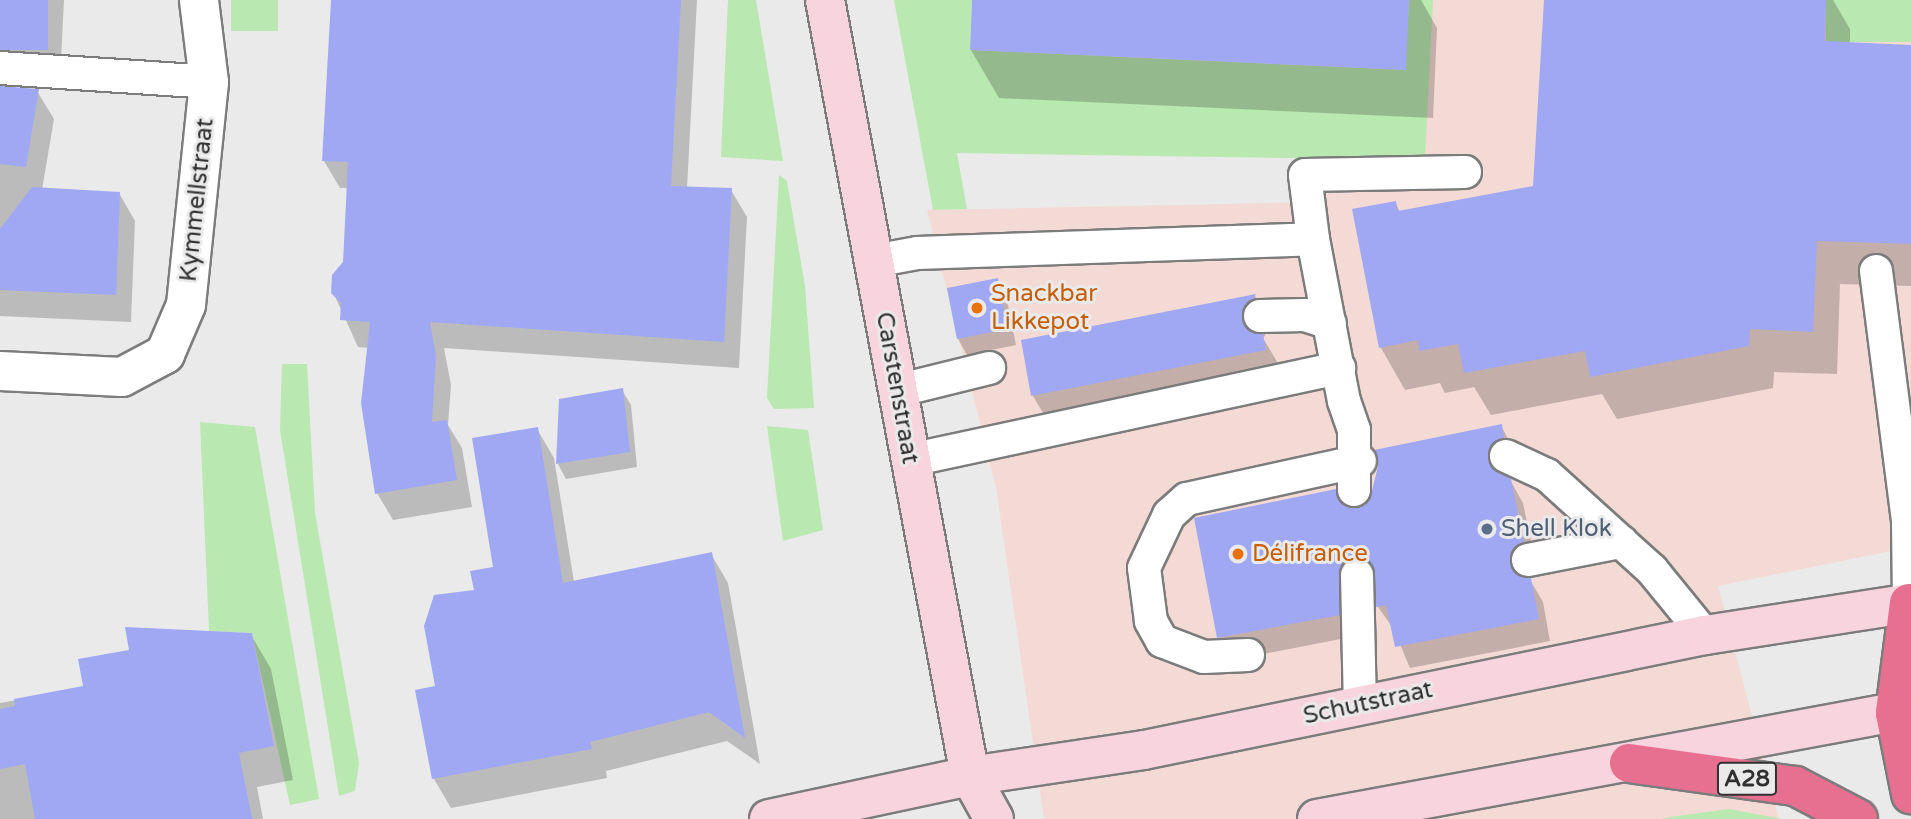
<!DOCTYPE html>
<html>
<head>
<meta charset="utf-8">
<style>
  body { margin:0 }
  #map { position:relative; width:1911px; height:819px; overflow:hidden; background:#eaeaeb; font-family:"Varela Round",sans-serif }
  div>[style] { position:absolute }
  .industrial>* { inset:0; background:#f4dad5 }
  .green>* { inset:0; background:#b9e8b0; transform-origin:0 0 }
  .shadow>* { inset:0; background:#0003 }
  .building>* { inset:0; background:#a0a8f4; transform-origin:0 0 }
  .roads { filter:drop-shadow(2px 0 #7c7c7d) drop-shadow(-2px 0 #7c7c7d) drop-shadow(0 2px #7c7c7d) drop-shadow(0 -2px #7c7c7d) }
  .lane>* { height:32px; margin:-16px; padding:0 16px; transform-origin:16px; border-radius:16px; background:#fff }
  .street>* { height:38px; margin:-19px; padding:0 19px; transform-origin:19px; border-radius:19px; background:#fff }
  .secondary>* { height:38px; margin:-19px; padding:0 19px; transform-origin:19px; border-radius:19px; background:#f8d4de }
  .highway>* { height:38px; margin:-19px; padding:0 19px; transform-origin:19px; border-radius:19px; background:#e77091 }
  .dots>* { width:19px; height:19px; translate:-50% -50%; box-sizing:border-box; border:4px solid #eaeaeb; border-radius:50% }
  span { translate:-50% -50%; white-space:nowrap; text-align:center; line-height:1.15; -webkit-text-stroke:6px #eaeaeb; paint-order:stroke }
  .shield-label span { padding:2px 5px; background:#eaeaeb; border:2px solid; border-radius:5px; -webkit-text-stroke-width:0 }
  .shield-label { font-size:23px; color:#303030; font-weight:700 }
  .street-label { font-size:24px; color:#303030 }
  .food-label { font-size:24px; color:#c56008 }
  .left { translate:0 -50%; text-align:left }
  .service-label { font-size:24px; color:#4e5e75 }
</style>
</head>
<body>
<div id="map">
  <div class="industrial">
    <i style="clip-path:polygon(1430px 0,1911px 0,1911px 547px,1718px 586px,1779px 819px,1044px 819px,996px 488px,927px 210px,1319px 202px,1328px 179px,1424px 186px)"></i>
  </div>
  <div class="green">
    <i style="left:231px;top:0;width:47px;height:31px"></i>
    <i style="clip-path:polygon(728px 0,756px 0,783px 161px,721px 157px)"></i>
    <i style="clip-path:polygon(894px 0,972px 0,970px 50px,1405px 70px,1409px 0,1433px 0,1425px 160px,957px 153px,967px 209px,933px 210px)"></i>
    <i style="left:1826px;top:0;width:85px;height:42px"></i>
    <i style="clip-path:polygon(779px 175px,787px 181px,805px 286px,814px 408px,774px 409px,767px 398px)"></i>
    <i style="clip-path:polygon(282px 364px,307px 364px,315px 513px,359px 763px,355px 791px,339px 796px,280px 430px)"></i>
    <i style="clip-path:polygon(200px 422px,255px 427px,319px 799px,290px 805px,252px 633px,209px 631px)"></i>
    <i style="clip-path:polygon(767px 426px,808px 430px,823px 530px,783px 541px)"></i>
    <i style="clip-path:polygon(1729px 809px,1783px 819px,1662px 819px,1670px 817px)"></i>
  </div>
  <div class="shadow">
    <i style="clip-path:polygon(0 0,64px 0,60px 80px,8px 79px,3px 87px,37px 91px,54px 119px,42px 190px,119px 193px,135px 221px,131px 322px,0 316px)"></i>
    <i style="clip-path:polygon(332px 0,697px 0,687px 188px,731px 190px,747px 217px,739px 368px,444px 348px,451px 385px,448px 425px,462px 448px,472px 507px,393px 520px,377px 493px,369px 348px,358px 347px,333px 292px,345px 263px,348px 188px,340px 188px,324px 161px)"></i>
    <i style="clip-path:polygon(974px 0,1421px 0,1437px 28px,1433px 118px,999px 98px,971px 50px)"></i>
    <i style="clip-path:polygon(1545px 0,1833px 0,1850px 29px,1850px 44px,1911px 46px,1911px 286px,1840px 284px,1837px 374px,1774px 372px,1773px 388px,1617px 419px,1602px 394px,1491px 415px,1474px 387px,1445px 393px,1440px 383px,1405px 390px,1381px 348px,1395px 203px,1400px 212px,1535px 187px)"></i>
    <i style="clip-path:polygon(997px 280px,1006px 296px,1016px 345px,967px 355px,958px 339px)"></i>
    <i style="clip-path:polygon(1255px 296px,1272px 325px,1263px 338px,1279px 365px,1050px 425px,1033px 396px,1023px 342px)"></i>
    <i style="clip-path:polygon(622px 390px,631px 405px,637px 467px,566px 479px,558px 464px)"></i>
    <i style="clip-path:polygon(1501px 426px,1514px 449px,1501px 475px,1510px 480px,1523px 503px,1536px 565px,1523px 579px,1530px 580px,1543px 602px,1550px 641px,1410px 668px,1393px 628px,1378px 607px,1376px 581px,1371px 578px,1351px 637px,1232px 660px,1219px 637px,1344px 507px,1363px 508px)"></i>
    <i style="clip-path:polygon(537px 429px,554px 458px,574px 582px,711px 554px,728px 583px,760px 764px,727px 741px,606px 771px,607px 778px,451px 808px,434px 779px,437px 688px,476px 592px,495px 569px)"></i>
    <i style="clip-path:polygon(251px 635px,271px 669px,293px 780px,257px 787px,263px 819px,0 819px,0 703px,85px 688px)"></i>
  </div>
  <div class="building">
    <i style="left:0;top:0;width:48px;height:50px"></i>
    <i style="clip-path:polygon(331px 0,681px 0,671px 186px,732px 188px,724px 342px,430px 322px,436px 356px,432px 422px,447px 420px,457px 480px,375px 494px,361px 403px,370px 322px,340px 320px,341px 303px,331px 293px,332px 275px,343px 262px,348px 162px,322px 161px)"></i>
    <i style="clip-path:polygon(972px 0,1409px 0,1406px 70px,970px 50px)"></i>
    <i style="clip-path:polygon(1544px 0,1826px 0,1825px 41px,1911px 45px,1911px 244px,1817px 241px,1813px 332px,1750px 329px,1749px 346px,1590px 377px,1585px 351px,1464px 373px,1458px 344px,1419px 351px,1418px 340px,1379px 348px,1352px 209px,1396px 201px,1398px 211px,1533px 186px)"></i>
    <i style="clip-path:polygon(0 86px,39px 89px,26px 167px,0 164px)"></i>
    <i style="clip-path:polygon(32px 187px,120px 192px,116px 295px,0 290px,0 229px)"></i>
    <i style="left:998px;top:278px;width:52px;height:52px;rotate:79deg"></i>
    <i style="clip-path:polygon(1256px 294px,1242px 317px,1251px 332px,1263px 334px,1266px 350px,1031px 396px,1021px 340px)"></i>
    <i style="clip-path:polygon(623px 388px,630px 452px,556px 464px,559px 399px)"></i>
    <i style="clip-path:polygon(1502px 424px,1504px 438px,1490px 448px,1488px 458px,1491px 467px,1511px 479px,1524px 542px,1511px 553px,1510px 564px,1521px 577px,1531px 578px,1539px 619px,1395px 647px,1386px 605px,1376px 607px,1373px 566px,1356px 557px,1341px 567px,1340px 615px,1217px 638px,1194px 518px,1336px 489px,1344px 505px,1363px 506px,1370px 499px,1378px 466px,1374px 450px)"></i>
    <i style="clip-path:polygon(538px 427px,563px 583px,712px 552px,745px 738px,709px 712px,590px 742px,592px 749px,432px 779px,415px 690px,435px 686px,424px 626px,434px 595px,474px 590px,470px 571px,493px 567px,472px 438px)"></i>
    <i style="clip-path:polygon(125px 627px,252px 633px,274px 746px,239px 753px,252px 819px,35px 819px,25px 764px,0 769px,0 709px,15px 706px,14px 699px,83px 686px,78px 659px,129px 650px)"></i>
  </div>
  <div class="roads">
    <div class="lane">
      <i style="left:0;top:68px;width:209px;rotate:3.8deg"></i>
      <i style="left:1313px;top:239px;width:64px;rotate:-97.1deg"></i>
      <i style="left:1305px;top:175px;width:160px;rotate:-1.1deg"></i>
      <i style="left:874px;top:261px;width:44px;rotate:-10.5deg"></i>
      <i style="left:917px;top:253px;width:396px;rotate:-2deg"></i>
      <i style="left:1313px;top:239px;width:165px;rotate:79.2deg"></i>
      <i style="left:1344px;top:401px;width:31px;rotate:71deg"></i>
      <i style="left:1354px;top:430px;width:60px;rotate:90deg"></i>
      <i style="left:1876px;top:271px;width:253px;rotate:82.7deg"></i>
      <i style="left:1908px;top:522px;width:81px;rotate:89.3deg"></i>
      <i style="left:1260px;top:316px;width:45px;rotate:-1.3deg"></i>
      <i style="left:1305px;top:315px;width:26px;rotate:18deg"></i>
      <i style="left:896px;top:391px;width:96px;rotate:-13.9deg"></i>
      <i style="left:1506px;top:456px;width:45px;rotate:24.9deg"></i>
      <i style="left:1547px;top:475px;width:100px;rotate:42.2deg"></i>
      <i style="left:910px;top:460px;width:439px;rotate:-12.1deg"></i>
      <i style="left:1528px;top:560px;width:95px;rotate:-11deg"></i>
      <i style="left:1621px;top:542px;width:42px;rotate:42.1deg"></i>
      <i style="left:1652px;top:570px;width:84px;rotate:50.8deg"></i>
      <i style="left:1357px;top:575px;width:129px;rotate:88.7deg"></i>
      <i style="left:1248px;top:655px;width:44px;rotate:177.4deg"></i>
      <i style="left:1204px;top:657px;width:45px;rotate:-159.1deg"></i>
      <i style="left:1162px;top:641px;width:23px;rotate:-119deg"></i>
      <i style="left:1151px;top:621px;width:53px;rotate:-97.5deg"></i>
      <i style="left:1144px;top:568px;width:59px;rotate:-64.7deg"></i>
      <i style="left:1169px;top:515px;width:24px;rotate:-42deg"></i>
      <i style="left:1187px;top:499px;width:177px;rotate:-12.4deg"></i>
    </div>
    <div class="street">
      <i style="left:0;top:371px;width:122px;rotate:2.8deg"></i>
      <i style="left:122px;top:377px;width:49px;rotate:-28.1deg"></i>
      <i style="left:165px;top:354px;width:53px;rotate:-66.8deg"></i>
      <i style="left:186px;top:305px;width:224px;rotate:-84.1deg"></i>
      <i style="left:209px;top:82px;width:83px;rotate:-97deg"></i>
    </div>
    <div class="secondary">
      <i style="left:825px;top:0;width:789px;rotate:79.42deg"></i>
      <i style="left:970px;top:776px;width:49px;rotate:60.8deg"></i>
      <i style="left:769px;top:819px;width:206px;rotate:-12.1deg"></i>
      <i style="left:970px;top:776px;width:176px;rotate:-8.5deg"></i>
      <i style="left:1144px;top:750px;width:573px;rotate:-11.58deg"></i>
      <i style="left:1705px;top:635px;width:208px;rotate:-8.8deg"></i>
      <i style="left:1317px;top:819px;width:604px;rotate:-10.49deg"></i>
    </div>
    <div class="highway">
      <i style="left:1909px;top:603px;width:111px;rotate:97.3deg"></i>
      <i style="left:1895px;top:713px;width:83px;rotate:78.8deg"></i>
      <i style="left:1629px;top:763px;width:168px;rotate:7.9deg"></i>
      <i style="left:1795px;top:786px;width:71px;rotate:27.6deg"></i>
    </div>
  </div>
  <div class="dots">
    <i style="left:977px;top:308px;background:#e8710a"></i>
    <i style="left:1487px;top:529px;background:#5c6f8a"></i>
    <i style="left:1238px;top:554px;background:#e8710a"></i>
  </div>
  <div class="shield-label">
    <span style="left:1747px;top:779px">A28</span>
  </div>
  <div class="street-label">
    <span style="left:197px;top:200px;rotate:-84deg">Kymmellstraat</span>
    <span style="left:897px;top:388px;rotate:80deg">Carstenstraat</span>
    <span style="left:1368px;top:703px;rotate:-12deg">Schutstraat</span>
  </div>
  <div class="food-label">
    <span class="left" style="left:991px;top:308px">Snackbar<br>Likkepot</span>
    <span class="left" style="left:1252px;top:554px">Délifrance</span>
  </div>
  <div class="service-label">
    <span class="left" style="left:1501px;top:529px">Shell Klok</span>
  </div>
</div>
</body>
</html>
